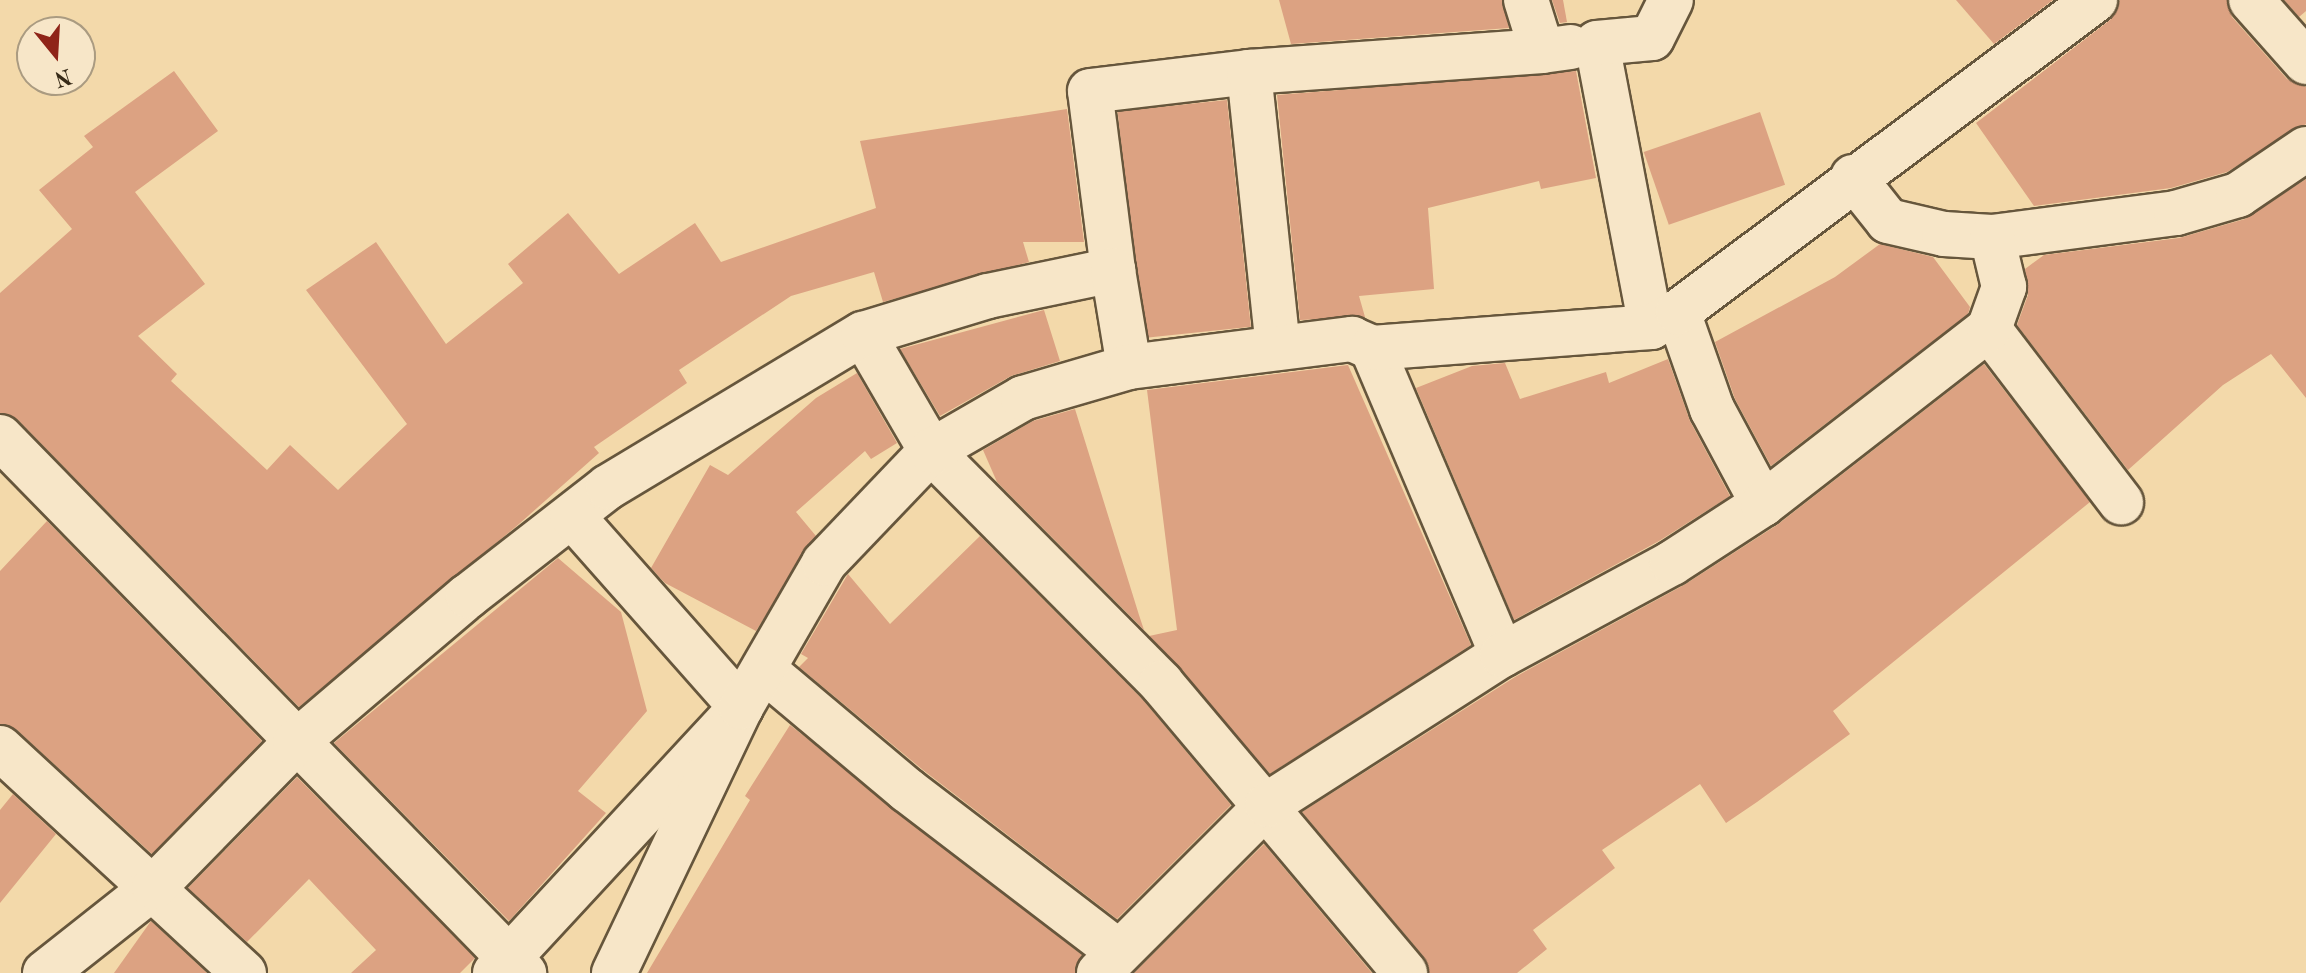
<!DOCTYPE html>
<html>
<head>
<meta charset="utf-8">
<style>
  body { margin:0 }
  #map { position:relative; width:2306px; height:973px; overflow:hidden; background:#f3d9aa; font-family:"Old Standard TT",serif }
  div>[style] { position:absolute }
  .building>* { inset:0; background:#dca282; transform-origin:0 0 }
  .roads { filter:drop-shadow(2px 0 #66563c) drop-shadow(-2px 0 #66563c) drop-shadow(0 2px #66563c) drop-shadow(0 -2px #66563c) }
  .minor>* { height:44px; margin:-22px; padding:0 22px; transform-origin:22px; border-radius:22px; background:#f7e6c8 }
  span { translate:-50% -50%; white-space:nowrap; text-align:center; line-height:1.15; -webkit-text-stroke:8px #f7e6c8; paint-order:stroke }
  .north { position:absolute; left:16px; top:16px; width:80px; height:80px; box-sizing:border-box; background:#f7e6c8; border:2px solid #aa9b81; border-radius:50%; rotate:162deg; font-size:22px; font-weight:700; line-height:32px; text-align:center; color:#372a17 }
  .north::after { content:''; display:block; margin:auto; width:28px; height:36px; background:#8f2418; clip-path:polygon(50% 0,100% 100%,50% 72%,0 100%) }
</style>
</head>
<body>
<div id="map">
  <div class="building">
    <i style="clip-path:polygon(1279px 0,1502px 0,1509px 28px,1291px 44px)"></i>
    <i style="clip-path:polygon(1552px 0,1563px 0,1567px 22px,1560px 23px)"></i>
    <i style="clip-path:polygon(1956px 0,2053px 0,1994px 44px)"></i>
    <i style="clip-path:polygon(2120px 0,2227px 0,2232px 17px,2287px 79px,2306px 87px,2306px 124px,2227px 172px,2171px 188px,2034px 206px,1976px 123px,2110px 20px)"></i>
    <i style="clip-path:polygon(2284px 0,2306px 0,2306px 11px,2299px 17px)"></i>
    <i style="clip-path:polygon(174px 71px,218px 131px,135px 192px,205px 284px,138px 336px,177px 374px,171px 381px,267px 470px,290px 445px,338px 490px,407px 424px,306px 290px,376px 242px,446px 344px,523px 283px,508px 264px,568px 213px,619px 274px,695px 223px,721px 262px,876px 208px,860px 141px,1067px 109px,1084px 242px,1023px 242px,1029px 262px,883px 302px,874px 272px,791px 296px,679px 370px,687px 383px,594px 447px,599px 453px,519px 524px,299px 707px,18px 420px,0 413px,0 293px,72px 229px,39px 190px,93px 147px,84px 136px)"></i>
    <i style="clip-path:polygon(1576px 71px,1596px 178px,1541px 189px,1539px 181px,1428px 208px,1434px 289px,1359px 296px,1365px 317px,1300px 320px,1277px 95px)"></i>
    <i style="left:1227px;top:100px;width:228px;height:110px;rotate:84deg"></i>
    <i style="left:1760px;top:112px;width:77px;height:123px;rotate:71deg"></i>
    <i style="clip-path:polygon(2306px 179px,2306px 398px,2271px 354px,2223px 385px,2128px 470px,2017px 325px,2028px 295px,2025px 269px,2044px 255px,2179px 238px,2245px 219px)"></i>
    <i style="clip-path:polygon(1880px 244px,1933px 257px,1970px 307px,1968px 314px,1771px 466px,1735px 399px,1715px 342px,1835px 277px)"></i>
    <i style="clip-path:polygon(1044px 310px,1060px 361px,1011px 376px,940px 416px,900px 349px)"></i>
    <i style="clip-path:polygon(1668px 359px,1690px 421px,1730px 496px,1659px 541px,1514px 620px,1416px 388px,1472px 366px,1505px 363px,1520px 399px,1606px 372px,1609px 383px)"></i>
    <i style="clip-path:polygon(1984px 364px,2090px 502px,1833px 711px,1850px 734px,1757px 802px,1726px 823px,1700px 784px,1602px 850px,1615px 868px,1533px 930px,1547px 949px,1517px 973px,1429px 973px,1424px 957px,1302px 812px,1515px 677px,1684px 585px,1777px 525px)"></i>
    <i style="clip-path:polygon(1348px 365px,1471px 645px,1270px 774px,1149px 636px,1177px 630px,1147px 390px)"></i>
    <i style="clip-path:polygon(857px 373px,897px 443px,871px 459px,865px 451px,796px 512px,816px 536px,756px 631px,665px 583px,651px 568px,710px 465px,728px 475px,816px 398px)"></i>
    <i style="clip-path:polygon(1075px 409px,1139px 615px,1144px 630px,997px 482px,983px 450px,1033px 421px)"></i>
    <i style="clip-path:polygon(47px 521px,262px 741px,152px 854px,17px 730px,0 724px,0 571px)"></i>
    <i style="clip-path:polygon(980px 536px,1143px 700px,1231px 805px,1117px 919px,923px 770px,799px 667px,808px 658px,801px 654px,848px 574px,890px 624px)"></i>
    <i style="clip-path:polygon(558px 558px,621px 612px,647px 711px,578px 791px,606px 813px,509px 921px,334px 743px)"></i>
    <i style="clip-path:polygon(790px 725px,1082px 955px,1075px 973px,647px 973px,750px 800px,745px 796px)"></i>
    <i style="clip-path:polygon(297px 777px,475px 958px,460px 973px,351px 973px,376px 950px,309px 879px,247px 942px,188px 888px)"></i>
    <i style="clip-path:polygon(13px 794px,56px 834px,0 903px,0 810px)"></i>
    <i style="clip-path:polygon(1264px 844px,1372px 973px,1134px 973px)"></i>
    <i style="clip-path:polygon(151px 921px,207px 973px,114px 973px)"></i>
  </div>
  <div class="roads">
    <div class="minor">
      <i style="left:1526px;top:0;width:53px;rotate:72.6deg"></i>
      <i style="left:1542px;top:51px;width:29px;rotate:-8deg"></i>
      <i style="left:2251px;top:0;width:83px;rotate:48.4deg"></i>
      <i style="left:1249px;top:72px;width:277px;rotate:84deg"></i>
      <i style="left:1853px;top:177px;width:56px;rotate:51.5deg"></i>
      <i style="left:1888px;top:221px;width:57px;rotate:13.1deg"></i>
      <i style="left:1944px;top:234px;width:48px;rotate:3.6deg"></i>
      <i style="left:1992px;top:237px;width:186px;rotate:-7.4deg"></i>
      <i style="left:2176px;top:213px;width:65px;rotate:-16.2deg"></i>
      <i style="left:2238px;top:195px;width:82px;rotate:-34.1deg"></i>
      <i style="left:1113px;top:270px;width:180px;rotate:-97.3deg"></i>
      <i style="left:1090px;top:91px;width:160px;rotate:-6.8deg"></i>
      <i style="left:1249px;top:72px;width:294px;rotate:-4.1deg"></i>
      <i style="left:1678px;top:312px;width:103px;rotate:70.7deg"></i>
      <i style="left:1712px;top:409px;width:108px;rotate:61.8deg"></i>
      <i style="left:1651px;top:327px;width:289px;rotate:-100.8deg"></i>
      <i style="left:1597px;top:43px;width:55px;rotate:-5.2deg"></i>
      <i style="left:1652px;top:38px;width:42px;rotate:-63.4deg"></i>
      <i style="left:1989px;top:329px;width:218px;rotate:52.7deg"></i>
      <i style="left:863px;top:334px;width:135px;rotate:59.8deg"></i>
      <i style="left:931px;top:451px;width:327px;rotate:45.2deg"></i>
      <i style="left:1161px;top:683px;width:379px;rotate:49.9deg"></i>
      <i style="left:1372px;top:348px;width:333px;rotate:67deg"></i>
      <i style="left:0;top:437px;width:750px;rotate:45.65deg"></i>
      <i style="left:764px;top:670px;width:187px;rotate:40deg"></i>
      <i style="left:907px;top:790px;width:267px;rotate:37.4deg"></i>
      <i style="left:0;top:748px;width:332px;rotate:42.7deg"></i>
      <i style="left:45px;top:973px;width:139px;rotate:-38.3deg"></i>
      <i style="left:154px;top:887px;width:202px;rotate:-45.6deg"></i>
      <i style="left:295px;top:743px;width:227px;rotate:-40.4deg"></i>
      <i style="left:468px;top:596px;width:177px;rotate:-37.9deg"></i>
      <i style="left:608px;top:487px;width:297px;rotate:-31deg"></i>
      <i style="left:863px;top:334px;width:131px;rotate:-16.9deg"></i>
      <i style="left:988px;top:296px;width:128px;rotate:-11.7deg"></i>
      <i style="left:1113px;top:270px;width:98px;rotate:80.6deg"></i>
      <i style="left:495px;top:973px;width:362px;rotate:-47.2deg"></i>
      <i style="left:741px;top:707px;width:255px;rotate:-131.5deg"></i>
      <i style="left:614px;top:973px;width:295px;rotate:-64.5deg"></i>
      <i style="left:741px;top:707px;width:166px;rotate:-60deg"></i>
      <i style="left:824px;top:563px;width:155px;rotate:-46.3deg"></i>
      <i style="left:931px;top:451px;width:106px;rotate:-29.9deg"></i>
      <i style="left:1023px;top:398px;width:110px;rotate:-16.3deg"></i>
      <i style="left:1129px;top:367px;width:225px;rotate:-7.2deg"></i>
      <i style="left:1352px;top:339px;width:22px;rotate:24deg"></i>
      <i style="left:1372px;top:348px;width:280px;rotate:-4.3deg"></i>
      <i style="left:1651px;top:327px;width:31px;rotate:-29deg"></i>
      <i style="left:1678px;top:312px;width:521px;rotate:-36.8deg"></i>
      <i style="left:1099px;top:973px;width:238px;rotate:-45deg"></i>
      <i style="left:1267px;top:805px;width:279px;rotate:-32.6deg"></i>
      <i style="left:1502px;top:655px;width:193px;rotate:-28.4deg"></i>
      <i style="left:1672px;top:563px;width:108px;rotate:-33deg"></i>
      <i style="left:1763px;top:504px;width:286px;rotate:-37.8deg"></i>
      <i style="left:1989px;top:329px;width:45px;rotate:-70.3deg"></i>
      <i style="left:2004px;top:287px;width:51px;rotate:-103.5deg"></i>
    </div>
  </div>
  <div class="north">N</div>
</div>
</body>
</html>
